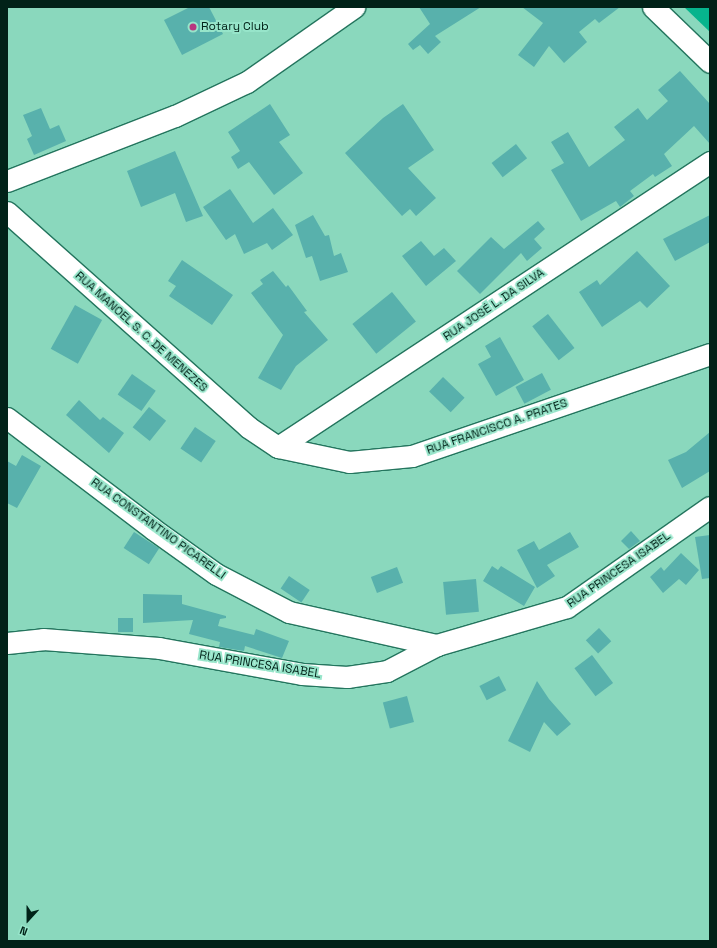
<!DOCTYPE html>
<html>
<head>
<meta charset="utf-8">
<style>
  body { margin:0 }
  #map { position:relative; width:717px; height:948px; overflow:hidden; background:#8ad8bd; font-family:"Space Grotesk",sans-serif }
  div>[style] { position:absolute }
  .green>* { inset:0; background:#06b48d }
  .building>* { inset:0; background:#58b1ac; transform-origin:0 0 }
  .roads { filter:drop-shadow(1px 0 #24755e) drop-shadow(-1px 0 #24755e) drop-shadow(0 1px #24755e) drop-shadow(0 -1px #24755e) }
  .street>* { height:21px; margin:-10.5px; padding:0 10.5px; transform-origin:10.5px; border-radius:10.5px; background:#fff }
  .dots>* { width:11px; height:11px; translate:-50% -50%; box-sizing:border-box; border:2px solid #97e5ca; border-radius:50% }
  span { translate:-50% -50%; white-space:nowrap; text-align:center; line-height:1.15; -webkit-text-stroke:4px #97e5ca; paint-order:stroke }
  .poi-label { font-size:12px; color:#012218 }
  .left { translate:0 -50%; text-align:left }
  .street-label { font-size:12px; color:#012218 }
  .frame { position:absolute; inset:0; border:8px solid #012218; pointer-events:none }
  .north { position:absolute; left:8px; top:900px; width:40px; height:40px; -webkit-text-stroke:3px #97e5ca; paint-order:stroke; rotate:201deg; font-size:11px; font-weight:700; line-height:16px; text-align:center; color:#012218 }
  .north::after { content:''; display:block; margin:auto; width:14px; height:18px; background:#012218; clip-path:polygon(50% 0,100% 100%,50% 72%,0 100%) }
</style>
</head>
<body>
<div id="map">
  <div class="green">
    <i style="clip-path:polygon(684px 7px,710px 7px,710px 32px)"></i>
  </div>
  <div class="building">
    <i style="clip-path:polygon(190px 7px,209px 7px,223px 34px,182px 55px,164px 20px)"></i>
    <i style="clip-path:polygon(419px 7px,481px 7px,435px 36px,441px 42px,428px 54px,420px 45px,413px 50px,408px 44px,430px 24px)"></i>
    <i style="clip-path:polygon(522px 7px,620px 7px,599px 23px,595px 19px,579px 32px,587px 42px,564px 63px,549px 46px,534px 67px,518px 55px,543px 23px)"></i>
    <i style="clip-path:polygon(680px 71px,710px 104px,710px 144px,694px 126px,664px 154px,672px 166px,655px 177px,653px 174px,630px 191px,634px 196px,620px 207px,616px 201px,581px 221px,551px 170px,564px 163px,551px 142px,568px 132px,589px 167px,625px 140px,614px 127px,638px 108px,647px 120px,668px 101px,658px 90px)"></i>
    <i style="clip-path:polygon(270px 104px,290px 135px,279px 142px,303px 173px,274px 195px,249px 162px,238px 169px,231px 157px,240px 151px,228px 132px)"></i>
    <i style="clip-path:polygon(403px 104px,434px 150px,408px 168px,436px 198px,416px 216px,410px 209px,402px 216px,345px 153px,383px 118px)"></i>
    <i style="clip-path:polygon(41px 108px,50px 129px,59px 125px,66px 141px,34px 155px,27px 139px,32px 136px,23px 115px)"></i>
    <i style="left:516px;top:144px;width:18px;height:31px;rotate:52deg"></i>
    <i style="clip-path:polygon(175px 151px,203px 216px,186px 222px,175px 193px,141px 207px,127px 171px)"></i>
    <i style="clip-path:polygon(230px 189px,253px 223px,273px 208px,293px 235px,272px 250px,267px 243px,244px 254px,235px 234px,226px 240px,203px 207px)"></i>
    <i style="clip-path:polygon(313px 215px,325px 236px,329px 235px,334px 256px,341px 253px,348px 272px,320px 281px,312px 256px,306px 258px,295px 225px)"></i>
    <i style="clip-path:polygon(710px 215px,710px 242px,675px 261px,663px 239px)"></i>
    <i style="clip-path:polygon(538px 221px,545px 229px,534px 239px,542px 248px,527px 261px,521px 253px,480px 294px,457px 271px,491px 237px,504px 249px)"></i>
    <i style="clip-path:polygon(421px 241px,434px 256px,444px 248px,456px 261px,426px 286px,402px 256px)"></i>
    <i style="clip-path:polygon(637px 251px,670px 286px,647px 308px,640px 301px,602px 327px,579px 292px,597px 280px,600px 285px)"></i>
    <i style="clip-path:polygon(182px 260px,233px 295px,212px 325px,169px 296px,176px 286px,168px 281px)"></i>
    <i style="clip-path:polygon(273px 271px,286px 287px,288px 285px,307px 311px,304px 312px,328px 340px,296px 366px,281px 390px,258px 378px,283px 335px,251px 293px,263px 284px,260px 280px)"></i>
    <i style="left:392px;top:292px;width:38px;height:51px;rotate:51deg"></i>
    <i style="left:75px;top:305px;width:31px;height:50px;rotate:29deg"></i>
    <i style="left:548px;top:314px;width:43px;height:20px;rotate:52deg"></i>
    <i style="clip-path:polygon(500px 337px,524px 380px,496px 396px,478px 364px,491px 357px,485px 346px)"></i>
    <i style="left:542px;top:373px;width:19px;height:30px;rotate:62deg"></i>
    <i style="left:132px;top:374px;width:29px;height:25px;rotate:35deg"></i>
    <i style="left:443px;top:377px;width:30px;height:20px;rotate:44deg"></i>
    <i style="clip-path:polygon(79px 400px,100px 420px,103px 417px,124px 433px,109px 453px,66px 415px)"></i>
    <i style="left:149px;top:407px;width:22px;height:26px;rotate:39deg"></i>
    <i style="left:195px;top:427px;width:25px;height:26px;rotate:34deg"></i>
    <i style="clip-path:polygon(710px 432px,710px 471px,682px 488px,668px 460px,686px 452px)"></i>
    <i style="clip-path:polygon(22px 455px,41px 466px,17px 508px,7px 503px,7px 461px,16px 466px)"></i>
    <i style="clip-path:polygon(631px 531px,640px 541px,629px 549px,621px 541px)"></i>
    <i style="left:134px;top:532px;width:30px;height:19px;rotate:33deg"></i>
    <i style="clip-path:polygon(570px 532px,579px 547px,547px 565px,555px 576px,537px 588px,517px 550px,534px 541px,539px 550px)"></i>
    <i style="clip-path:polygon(710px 535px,710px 578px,702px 579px,695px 537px)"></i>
    <i style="clip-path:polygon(681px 553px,699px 570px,686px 585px,679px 579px,663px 593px,650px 577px,661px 567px,664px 571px)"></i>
    <i style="clip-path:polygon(492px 566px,498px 570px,501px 566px,535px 587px,524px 606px,483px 581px)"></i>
    <i style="left:397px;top:567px;width:17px;height:28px;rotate:69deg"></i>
    <i style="left:289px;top:576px;width:25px;height:15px;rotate:34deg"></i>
    <i style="left:476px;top:579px;width:33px;height:33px;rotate:85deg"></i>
    <i style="clip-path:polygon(143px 594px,182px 595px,182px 604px,226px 616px,226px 618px,220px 619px,218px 626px,254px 635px,256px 629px,289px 641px,282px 658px,245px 646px,244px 651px,219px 647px,220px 642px,189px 634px,193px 620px,143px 623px)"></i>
    <i style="left:118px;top:618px;width:15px;height:14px"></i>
    <i style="left:599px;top:628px;width:18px;height:18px;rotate:47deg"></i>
    <i style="left:592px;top:655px;width:35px;height:22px;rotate:53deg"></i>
    <i style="left:499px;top:676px;width:16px;height:22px;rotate:63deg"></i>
    <i style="clip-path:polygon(537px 681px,549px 699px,571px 724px,557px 736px,544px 722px,530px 752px,508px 741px)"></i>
    <i style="left:407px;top:696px;width:27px;height:25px;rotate:75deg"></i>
  </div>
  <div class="roads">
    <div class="street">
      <i style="left:653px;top:7px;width:79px;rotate:44deg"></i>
      <i style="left:7px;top:181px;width:180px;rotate:-21.2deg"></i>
      <i style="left:175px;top:116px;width:80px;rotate:-25.3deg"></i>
      <i style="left:247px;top:82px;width:131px;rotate:-35deg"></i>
      <i style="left:7px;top:212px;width:323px;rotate:41.7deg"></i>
      <i style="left:248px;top:427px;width:36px;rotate:34deg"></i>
      <i style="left:278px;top:447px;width:73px;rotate:11.9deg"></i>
      <i style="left:349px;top:462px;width:63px;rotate:-5.4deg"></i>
      <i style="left:412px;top:456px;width:315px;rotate:-18.9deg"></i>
      <i style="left:7px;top:418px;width:183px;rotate:37.2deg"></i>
      <i style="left:153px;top:529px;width:77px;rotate:35.5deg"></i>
      <i style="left:216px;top:574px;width:82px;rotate:27.5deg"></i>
      <i style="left:289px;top:612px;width:152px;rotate:12.6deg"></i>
      <i style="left:278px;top:447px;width:518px;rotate:-33.41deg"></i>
      <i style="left:7px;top:643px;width:36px;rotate:-6deg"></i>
      <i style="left:43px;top:639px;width:116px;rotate:4.4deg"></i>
      <i style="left:159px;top:648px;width:145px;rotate:10.3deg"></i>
      <i style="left:302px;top:674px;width:45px;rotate:3.8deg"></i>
      <i style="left:347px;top:677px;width:40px;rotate:-8.5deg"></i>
      <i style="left:387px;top:671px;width:56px;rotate:-27.5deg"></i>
      <i style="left:437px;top:645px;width:135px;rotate:-16.3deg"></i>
      <i style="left:567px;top:607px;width:174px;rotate:-35deg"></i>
    </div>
  </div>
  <div class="dots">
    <i style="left:193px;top:27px;background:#b8367f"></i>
  </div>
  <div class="poi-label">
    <span class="left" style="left:201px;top:27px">Rotary Club</span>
  </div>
  <div class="street-label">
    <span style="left:494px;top:305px;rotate:-34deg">RUA JOSÉ L. DA SILVA</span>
    <span style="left:141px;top:332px;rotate:42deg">RUA MANOEL S. C. DE MENEZES</span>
    <span style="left:497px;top:427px;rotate:-19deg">RUA FRANCISCO A. PRATES</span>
    <span style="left:158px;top:529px;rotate:36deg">RUA CONSTANTINO PICARELLI</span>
    <span style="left:619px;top:570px;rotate:-35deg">RUA PRINCESA ISABEL</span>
    <span style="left:260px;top:665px;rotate:9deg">RUA PRINCESA ISABEL</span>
  </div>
  <div class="frame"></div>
  <div class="north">N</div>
</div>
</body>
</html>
